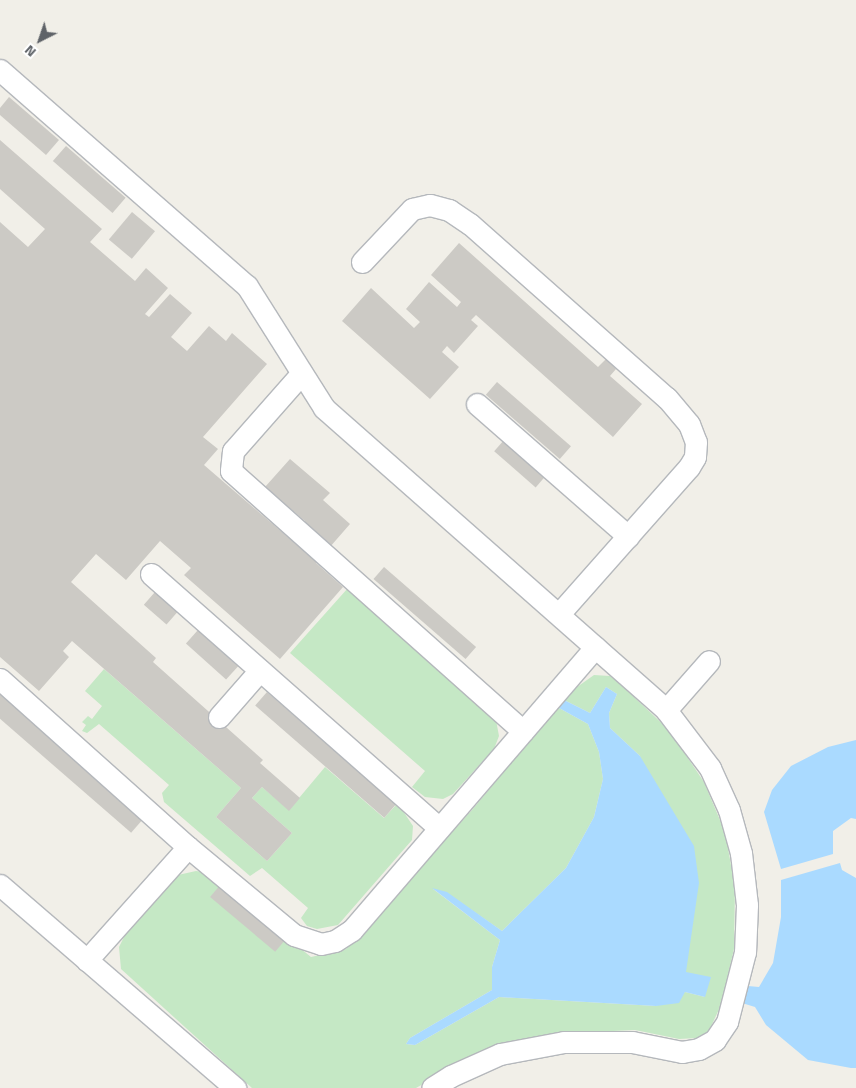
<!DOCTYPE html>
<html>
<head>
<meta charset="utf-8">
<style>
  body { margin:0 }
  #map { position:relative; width:856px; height:1088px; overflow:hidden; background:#f1efe8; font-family:"Titillium Web",sans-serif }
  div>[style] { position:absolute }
  .green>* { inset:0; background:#c5e8c5 }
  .water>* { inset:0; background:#aadaff }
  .building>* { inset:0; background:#cccac5; transform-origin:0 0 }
  .roads { filter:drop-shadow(1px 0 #b5b8bc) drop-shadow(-1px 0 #b5b8bc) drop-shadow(0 1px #b5b8bc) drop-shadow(0 -1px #b5b8bc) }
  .minor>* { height:21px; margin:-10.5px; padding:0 10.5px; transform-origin:10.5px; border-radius:10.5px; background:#fff }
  span { translate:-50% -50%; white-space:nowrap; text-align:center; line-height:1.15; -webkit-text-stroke:4px #fff; paint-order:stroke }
  .north { position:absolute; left:15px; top:15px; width:50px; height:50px; -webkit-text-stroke:4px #fff; paint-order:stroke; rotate:221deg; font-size:14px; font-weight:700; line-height:20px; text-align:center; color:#5f6368 }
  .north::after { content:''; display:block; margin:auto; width:18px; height:22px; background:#5f6368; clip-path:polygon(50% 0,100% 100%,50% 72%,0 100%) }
</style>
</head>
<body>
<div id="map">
  <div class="green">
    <i style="clip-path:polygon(348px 588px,496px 720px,499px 736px,494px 749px,453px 794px,443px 799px,425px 797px,412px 787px,425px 771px,290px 653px)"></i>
    <i style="clip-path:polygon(104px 669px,241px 788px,216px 817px,267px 861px,292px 833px,252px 798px,262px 787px,289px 810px,325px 767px,384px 818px,396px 805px,403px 811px,413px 826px,412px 840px,338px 925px,317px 929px,307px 926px,301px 918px,308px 908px,262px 868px,250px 876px,164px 802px,162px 793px,169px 785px,99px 724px,87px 733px,82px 731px,86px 725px,82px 722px,88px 716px,92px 719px,102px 706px,85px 691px)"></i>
    <i style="clip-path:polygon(evenodd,594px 675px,610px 676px,618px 682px,669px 730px,704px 782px,725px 832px,735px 887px,734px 949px,721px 1005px,708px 1033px,697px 1038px,679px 1039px,635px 1030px,570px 1033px,430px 1080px,416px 1088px,252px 1088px,121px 969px,119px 947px,126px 933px,178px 875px,196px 871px,203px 872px,221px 884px,311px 957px,346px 949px,472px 810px,570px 692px,594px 675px,606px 687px,617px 694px,609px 713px,610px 728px,640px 756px,686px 972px,705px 997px,685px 992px,656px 1006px,499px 997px,415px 1045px,406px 1044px,410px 1038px,492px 990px,492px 967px,500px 940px,433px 889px,447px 893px,502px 931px,566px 868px,594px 817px,603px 779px,599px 752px,588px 724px,559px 708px,564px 700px,590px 713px,606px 687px)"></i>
  </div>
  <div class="water">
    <i style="clip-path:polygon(606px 687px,617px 694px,609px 713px,610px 728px,640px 756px,694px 846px,699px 883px,686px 972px,711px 977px,705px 997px,685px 992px,679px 1003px,656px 1006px,499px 997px,415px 1045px,406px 1044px,410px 1038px,492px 990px,492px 967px,500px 940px,432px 888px,447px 892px,502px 931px,566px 868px,594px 817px,603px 779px,599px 752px,588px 724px,559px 708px,564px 700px,590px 713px)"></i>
    <i style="clip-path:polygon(856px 740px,856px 819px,851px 818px,833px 831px,833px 854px,781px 869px,764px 812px,772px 790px,791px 766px,828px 747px)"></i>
    <i style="clip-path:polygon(840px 863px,842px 870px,856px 878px,856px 1068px,851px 1068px,808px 1060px,766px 1025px,755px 1007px,742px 1003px,748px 986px,759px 987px,773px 963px,781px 917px,781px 880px)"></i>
  </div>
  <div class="building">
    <i style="clip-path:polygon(9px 97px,59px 140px,46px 155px,0 115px,0 108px)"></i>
    <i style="clip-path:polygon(0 140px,102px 229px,90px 242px,135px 281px,146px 268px,168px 288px,145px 314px,149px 317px,170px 294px,192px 313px,171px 337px,187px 351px,209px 326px,226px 341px,232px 333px,267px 364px,203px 437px,218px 449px,204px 465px,290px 539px,305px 521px,265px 487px,290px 459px,330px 493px,323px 500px,350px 524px,316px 563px,343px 587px,280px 659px,184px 575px,191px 568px,160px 541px,126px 580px,96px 554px,71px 582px,156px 658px,153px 662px,263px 760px,260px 763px,300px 798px,289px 811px,262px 787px,252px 798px,292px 833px,267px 861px,216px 817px,241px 788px,72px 641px,63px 651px,69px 657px,39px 691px,0 657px,0 222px,28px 247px,45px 229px,0 189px)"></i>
    <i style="left:66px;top:146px;width:79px;height:20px;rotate:41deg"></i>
    <i style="left:132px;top:212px;width:30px;height:36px;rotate:40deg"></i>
    <i style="clip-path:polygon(459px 243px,598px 367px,606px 359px,616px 369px,610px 376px,642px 404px,613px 437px,476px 315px,471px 320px,478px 326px,454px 353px,447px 346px,442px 352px,459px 367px,430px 399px,342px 321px,371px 288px,414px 328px,420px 322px,406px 309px,429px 282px,457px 307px,461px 302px,431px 275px)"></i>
    <i style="left:497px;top:382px;width:98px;height:17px;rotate:41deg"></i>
    <i style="left:504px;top:440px;width:55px;height:15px;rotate:41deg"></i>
    <i style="left:384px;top:567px;width:122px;height:16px;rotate:41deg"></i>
    <i style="left:155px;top:592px;width:30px;height:17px;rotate:41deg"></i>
    <i style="left:198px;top:630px;width:54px;height:18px;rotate:42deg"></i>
    <i style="left:0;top:691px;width:192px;height:21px;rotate:41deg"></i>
    <i style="left:267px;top:692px;width:171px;height:18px;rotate:41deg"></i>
    <i style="left:221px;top:884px;width:85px;height:17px;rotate:40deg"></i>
  </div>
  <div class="roads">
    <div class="minor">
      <i style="left:0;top:70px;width:328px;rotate:41.2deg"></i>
      <i style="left:247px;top:286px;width:144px;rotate:57.7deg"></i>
      <i style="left:324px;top:408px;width:456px;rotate:41.4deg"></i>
      <i style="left:666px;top:710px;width:73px;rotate:52.8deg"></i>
      <i style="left:710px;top:768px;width:46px;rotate:65.7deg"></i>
      <i style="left:729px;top:810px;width:45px;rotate:74.4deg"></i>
      <i style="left:741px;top:853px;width:52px;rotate:83.4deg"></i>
      <i style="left:747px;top:905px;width:47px;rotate:92.4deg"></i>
      <i style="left:745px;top:952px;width:72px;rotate:104.4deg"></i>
      <i style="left:727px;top:1022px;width:22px;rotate:124deg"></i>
      <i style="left:715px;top:1040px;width:18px;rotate:151deg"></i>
      <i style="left:699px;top:1049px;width:17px;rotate:170deg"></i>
      <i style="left:682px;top:1052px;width:51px;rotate:-168.7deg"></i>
      <i style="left:632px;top:1042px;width:68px;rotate:180deg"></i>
      <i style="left:564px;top:1042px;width:65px;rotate:169.4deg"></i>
      <i style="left:500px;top:1054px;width:54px;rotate:155.8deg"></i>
      <i style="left:451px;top:1076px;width:22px;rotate:148deg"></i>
      <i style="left:362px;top:262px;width:73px;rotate:-46.7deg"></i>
      <i style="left:412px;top:209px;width:18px;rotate:-13deg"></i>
      <i style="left:430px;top:205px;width:20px;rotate:15deg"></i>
      <i style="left:449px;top:210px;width:25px;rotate:34deg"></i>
      <i style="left:470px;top:224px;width:263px;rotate:41.5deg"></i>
      <i style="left:667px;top:398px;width:34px;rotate:50deg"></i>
      <i style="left:689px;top:424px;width:19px;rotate:69deg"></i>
      <i style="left:696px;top:442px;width:15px;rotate:94deg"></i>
      <i style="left:695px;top:457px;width:12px;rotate:121deg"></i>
      <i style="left:689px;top:467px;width:196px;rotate:131.5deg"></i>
      <i style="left:301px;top:374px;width:103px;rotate:131.4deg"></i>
      <i style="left:233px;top:451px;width:20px;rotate:96deg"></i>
      <i style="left:231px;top:471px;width:391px;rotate:41.7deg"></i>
      <i style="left:477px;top:404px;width:201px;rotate:41.2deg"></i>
      <i style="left:151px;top:574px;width:384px;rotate:41.4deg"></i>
      <i style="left:0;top:679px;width:252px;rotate:41.8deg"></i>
      <i style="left:188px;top:847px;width:152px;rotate:131.8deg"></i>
      <i style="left:666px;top:710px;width:65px;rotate:-48.7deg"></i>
      <i style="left:219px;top:717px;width:62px;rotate:-48.9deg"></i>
      <i style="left:188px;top:847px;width:138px;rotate:39.7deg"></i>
      <i style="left:294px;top:935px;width:28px;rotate:18deg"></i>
      <i style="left:321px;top:944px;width:14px;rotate:-12deg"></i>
      <i style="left:335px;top:941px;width:20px;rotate:-33deg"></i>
      <i style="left:352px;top:930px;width:373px;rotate:-49.3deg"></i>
      <i style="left:0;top:885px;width:311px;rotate:40.8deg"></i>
    </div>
  </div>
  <div class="north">N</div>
</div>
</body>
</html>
